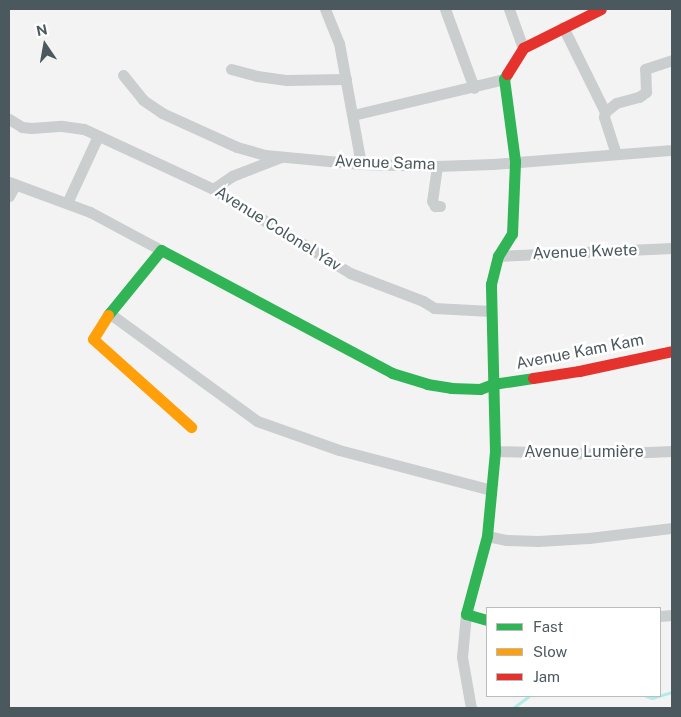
<!DOCTYPE html>
<html>
<head>
<meta charset="utf-8">
<style>
  body { margin:0 }
  #map { position:relative; width:681px; height:717px; overflow:hidden; background:#f3f3f3; font-family:"Public Sans",sans-serif }
  div>[style] { position:absolute }
  .stream>* { height:3px; margin:-1.5px; padding:0 1.5px; transform-origin:1.5px; border-radius:1.5px; background:#b2eaea }
  .street>* { height:11px; margin:-5.5px; padding:0 5.5px; transform-origin:5.5px; border-radius:5.5px; background:#cbcece }
  .fast>* { height:11px; margin:-5.5px; padding:0 5.5px; transform-origin:5.5px; border-radius:5.5px; background:#30b455 }
  .slow>* { height:11px; margin:-5.5px; padding:0 5.5px; transform-origin:5.5px; border-radius:5.5px; background:#ff9f0a }
  .jam>* { height:11px; margin:-5.5px; padding:0 5.5px; transform-origin:5.5px; border-radius:5.5px; background:#e5322d }
  span { translate:-50% -50%; white-space:nowrap; text-align:center; line-height:1.15; -webkit-text-stroke:5px #fff; paint-order:stroke }
  .street-label { font-size:16px; color:#4b595e }
  .frame { position:absolute; inset:0; border:10px solid #4b595e; pointer-events:none }
  .legend { position:absolute; left:486px; top:607px; width:175px; height:90px; box-sizing:border-box; background:#fff; border:1px solid #b7bdbf; margin:0; padding:6px 9px; list-style:none; font-size:15px; color:#4b595e }
  .legend li { display:flex; align-items:center; gap:10px; height:25px }
  .legend b { width:25px; border:1px solid #b7bdbf }
  .north { position:absolute; left:20px; top:20px; width:50px; height:50px; -webkit-text-stroke:4px #fff; paint-order:stroke; rotate:348deg; font-size:14px; font-weight:700; line-height:20px; text-align:center; color:#4b595e }
  .north::after { content:''; display:block; margin:auto; width:18px; height:22px; background:#4b595e; clip-path:polygon(50% 0,100% 100%,50% 72%,0 100%) }
</style>
</head>
<body>
<div id="map">
  <div class="stream">
    <i style="left:646px;top:696px;width:6px;rotate:18deg"></i>
    <i style="left:652px;top:698px;width:21px;rotate:-17deg"></i>
    <i style="left:513px;top:708px;width:20px;rotate:-37deg"></i>
  </div>
  <div class="street">
    <i style="left:325px;top:9px;width:37px;rotate:68deg"></i>
    <i style="left:339px;top:43px;width:123px;rotate:79.7deg"></i>
    <i style="left:445px;top:9px;width:84px;rotate:69.8deg"></i>
    <i style="left:509px;top:9px;width:41px;rotate:70.3deg"></i>
    <i style="left:563px;top:27px;width:95px;rotate:63.7deg"></i>
    <i style="left:605px;top:112px;width:5px;rotate:101deg"></i>
    <i style="left:604px;top:117px;width:39px;rotate:72deg"></i>
    <i style="left:231px;top:69px;width:27px;rotate:15deg"></i>
    <i style="left:257px;top:76px;width:30px;rotate:8deg"></i>
    <i style="left:287px;top:80px;width:59px;rotate:-1deg"></i>
    <i style="left:123px;top:75px;width:32px;rotate:51deg"></i>
    <i style="left:143px;top:100px;width:23px;rotate:34deg"></i>
    <i style="left:162px;top:113px;width:82px;rotate:24.4deg"></i>
    <i style="left:237px;top:147px;width:29px;rotate:16deg"></i>
    <i style="left:265px;top:155px;width:96px;rotate:5.4deg"></i>
    <i style="left:361px;top:164px;width:76px;rotate:1.5deg"></i>
    <i style="left:437px;top:166px;width:56px;rotate:-2deg"></i>
    <i style="left:493px;top:164px;width:180px;rotate:-4.5deg"></i>
    <i style="left:605px;top:112px;width:14px;rotate:-39deg"></i>
    <i style="left:616px;top:103px;width:24px;rotate:-15deg"></i>
    <i style="left:639px;top:97px;width:9px;rotate:-36deg"></i>
    <i style="left:646px;top:92px;width:23px;rotate:-92deg"></i>
    <i style="left:645px;top:69px;width:28px;rotate:-18deg"></i>
    <i style="left:353px;top:115px;width:155px;rotate:-13.4deg"></i>
    <i style="left:9px;top:119px;width:15px;rotate:32deg"></i>
    <i style="left:22px;top:127px;width:9px;rotate:6deg"></i>
    <i style="left:31px;top:128px;width:31px;rotate:-4deg"></i>
    <i style="left:62px;top:126px;width:22px;rotate:8deg"></i>
    <i style="left:84px;top:129px;width:142px;rotate:24.9deg"></i>
    <i style="left:213px;top:189px;width:161px;rotate:31.5deg"></i>
    <i style="left:350px;top:273px;width:78px;rotate:21deg"></i>
    <i style="left:423px;top:301px;width:13px;rotate:32deg"></i>
    <i style="left:434px;top:308px;width:57px;rotate:3deg"></i>
    <i style="left:437px;top:166px;width:35px;rotate:98deg"></i>
    <i style="left:432px;top:201px;width:6px;rotate:59deg"></i>
    <i style="left:435px;top:206px;width:5px"></i>
    <i style="left:9px;top:182px;width:86px;rotate:20.3deg"></i>
    <i style="left:90px;top:212px;width:81px;rotate:28.2deg"></i>
    <i style="left:213px;top:189px;width:23px;rotate:-34deg"></i>
    <i style="left:232px;top:176px;width:53px;rotate:-21.2deg"></i>
    <i style="left:9px;top:196px;width:13px;rotate:-61deg"></i>
    <i style="left:67px;top:203px;width:74px;rotate:-65.2deg"></i>
    <i style="left:498px;top:256px;width:174px;rotate:-2.6deg"></i>
    <i style="left:109px;top:313px;width:183px;rotate:36.1deg"></i>
    <i style="left:257px;top:421px;width:87px;rotate:19.5deg"></i>
    <i style="left:339px;top:450px;width:157px;rotate:14.7deg"></i>
    <i style="left:495px;top:451px;width:106px;rotate:1.6deg"></i>
    <i style="left:601px;top:454px;width:71px;rotate:-2.4deg"></i>
    <i style="left:487px;top:536px;width:19px;rotate:12deg"></i>
    <i style="left:506px;top:540px;width:32px;rotate:2deg"></i>
    <i style="left:538px;top:541px;width:51px;rotate:-3.4deg"></i>
    <i style="left:589px;top:538px;width:84px;rotate:-6.9deg"></i>
    <i style="left:466px;top:614px;width:43px;rotate:95.3deg"></i>
    <i style="left:462px;top:657px;width:52px;rotate:80deg"></i>
    <i style="left:660px;top:616px;width:12px;rotate:-5deg"></i>
  </div>
  <div class="fast">
    <i style="left:108px;top:315px;width:84px;rotate:-50.8deg"></i>
    <i style="left:161px;top:250px;width:262px;rotate:28deg"></i>
    <i style="left:392px;top:373px;width:37px;rotate:17deg"></i>
    <i style="left:427px;top:384px;width:24px;rotate:9deg"></i>
    <i style="left:451px;top:388px;width:29px;rotate:2deg"></i>
    <i style="left:480px;top:389px;width:14px;rotate:-21deg"></i>
    <i style="left:493px;top:384px;width:40px;rotate:-8.5deg"></i>
    <i style="left:487px;top:620px;width:22px;rotate:-164deg"></i>
    <i style="left:466px;top:614px;width:81px;rotate:-74.9deg"></i>
    <i style="left:487px;top:536px;width:85px;rotate:-84.6deg"></i>
    <i style="left:495px;top:451px;width:167px;rotate:-91.4deg"></i>
    <i style="left:491px;top:284px;width:29px;rotate:-76deg"></i>
    <i style="left:498px;top:256px;width:26px;rotate:-58deg"></i>
    <i style="left:512px;top:234px;width:73px;rotate:-87.6deg"></i>
    <i style="left:515px;top:161px;width:83px;rotate:-97.6deg"></i>
    <i style="left:504px;top:79px;width:6px;rotate:-59deg"></i>
  </div>
  <div class="slow">
    <i style="left:108px;top:315px;width:28px;rotate:122deg"></i>
    <i style="left:93px;top:339px;width:132px;rotate:41.9deg"></i>
  </div>
  <div class="jam">
    <i style="left:507px;top:74px;width:31px;rotate:-58deg"></i>
    <i style="left:523px;top:48px;width:87px;rotate:-26.6deg"></i>
    <i style="left:533px;top:378px;width:47px;rotate:-8.7deg"></i>
    <i style="left:579px;top:371px;width:95px;rotate:-12.1deg"></i>
  </div>
  <div class="street-label">
    <span style="left:385px;top:163px;rotate:2deg">Avenue Sama</span>
    <span style="left:278px;top:229px;rotate:32deg">Avenue Colonel Yav</span>
    <span style="left:585px;top:252px;rotate:-2deg">Avenue Kwete</span>
    <span style="left:580px;top:352px;rotate:-11deg">Avenue Kam Kam</span>
    <span style="left:584px;top:452px">Avenue Lumière</span>
  </div>
  <div class="frame"></div>
  <ul class="legend">
  <li><b style="height:6px;background:#30b455"></b>Fast</li>
  <li><b style="height:6px;background:#ff9f0a"></b>Slow</li>
  <li><b style="height:6px;background:#e5322d"></b>Jam</li>
  </ul>
  <div class="north">N</div>
</div>
</body>
</html>
